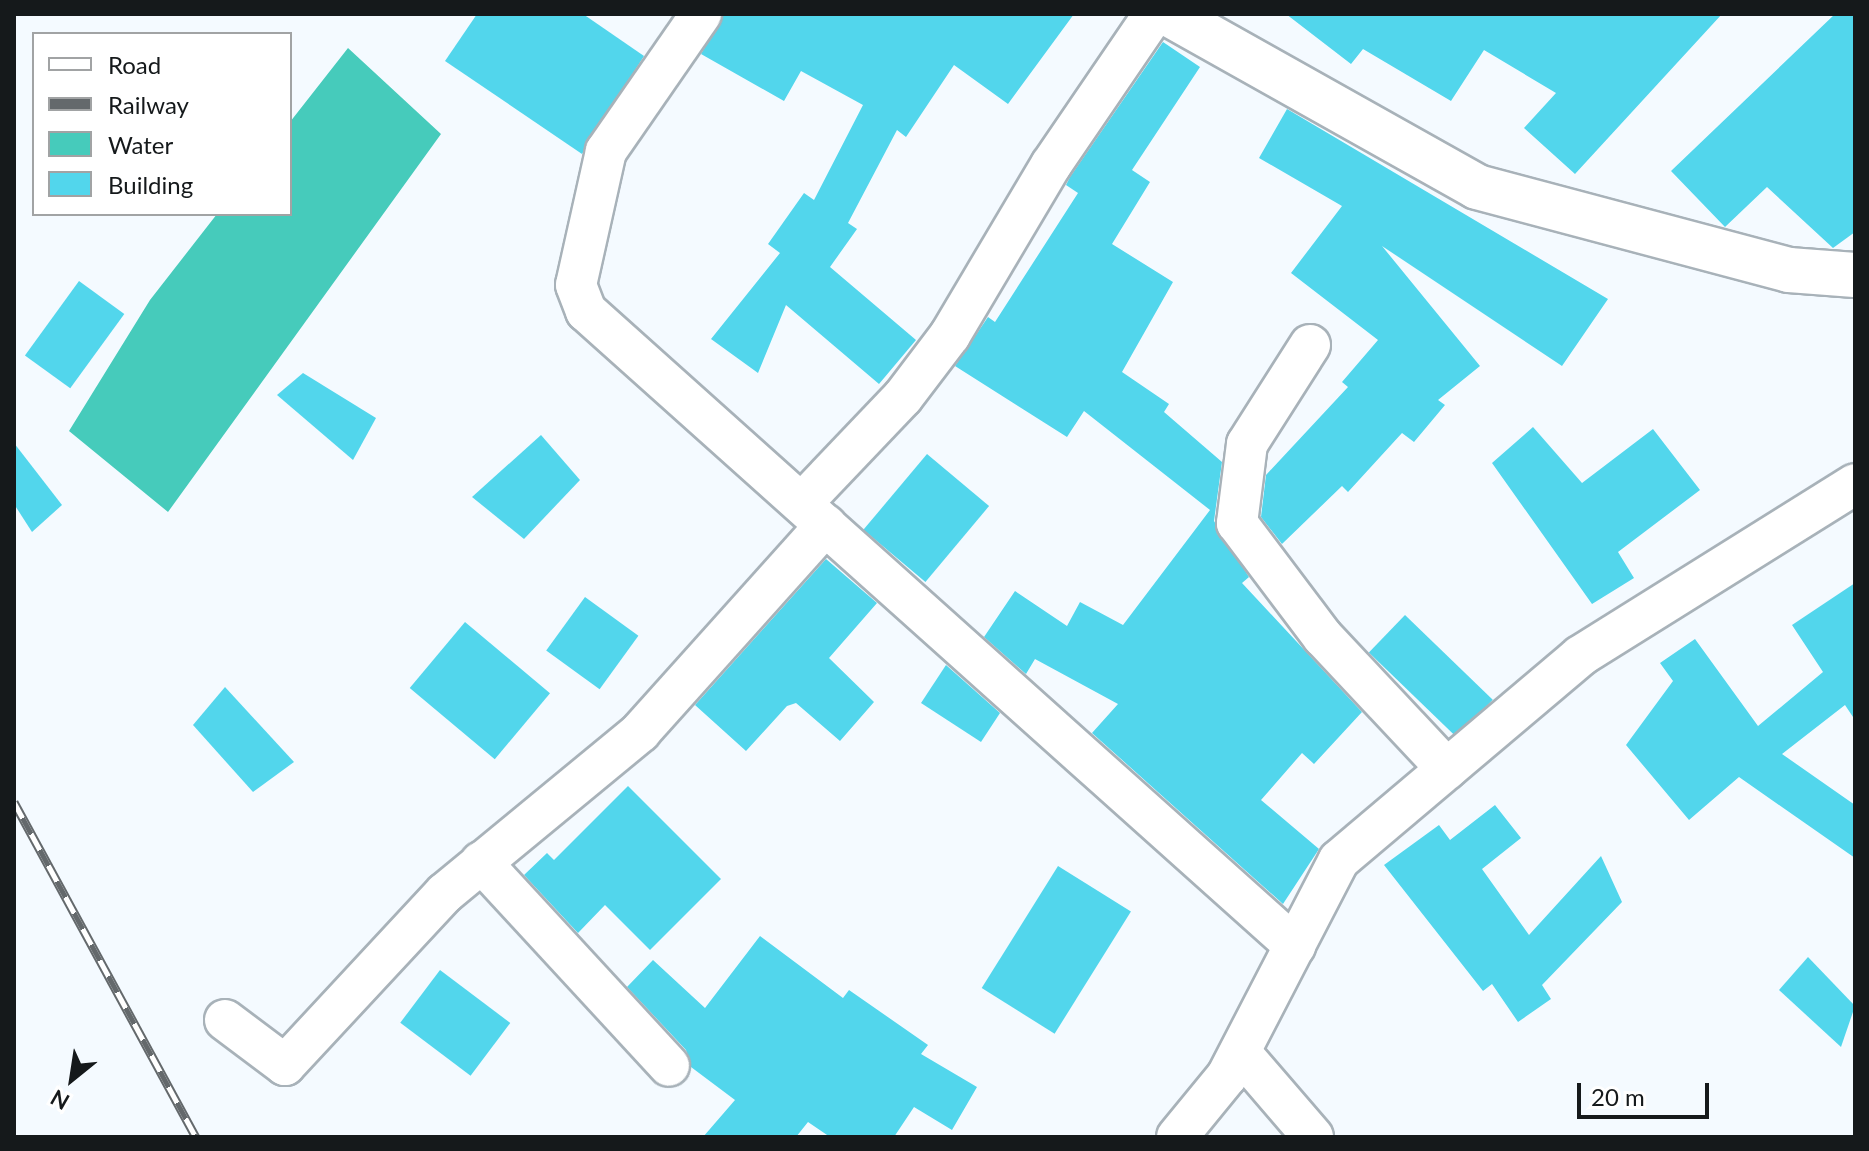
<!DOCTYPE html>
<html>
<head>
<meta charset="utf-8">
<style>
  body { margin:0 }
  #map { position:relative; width:1869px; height:1151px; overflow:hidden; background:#f4faff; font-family:Lato,sans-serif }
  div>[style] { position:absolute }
  .water>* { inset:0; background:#46cbbb }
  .building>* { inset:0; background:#52d6ec; transform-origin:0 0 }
  .roads { filter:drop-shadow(2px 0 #a8b2b9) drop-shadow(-2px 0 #a8b2b9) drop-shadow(0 2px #a8b2b9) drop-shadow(0 -2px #a8b2b9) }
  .minor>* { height:40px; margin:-20px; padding:0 20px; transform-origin:20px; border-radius:20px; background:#fff }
  .tertiary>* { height:44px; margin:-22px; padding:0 22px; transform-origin:22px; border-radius:22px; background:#fff }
  .rail>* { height:9px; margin-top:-4.5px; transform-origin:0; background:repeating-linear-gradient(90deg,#fff 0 18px,#64696c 0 36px); box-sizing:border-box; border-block:2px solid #64696c }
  span { translate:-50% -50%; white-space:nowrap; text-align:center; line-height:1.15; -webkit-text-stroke:8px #fff; paint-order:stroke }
  .frame { position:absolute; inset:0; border:16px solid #15191b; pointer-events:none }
  .legend { position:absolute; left:32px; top:32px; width:260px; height:184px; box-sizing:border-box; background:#fff; border:2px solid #a1a3a4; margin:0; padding:10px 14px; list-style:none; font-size:24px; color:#15191b }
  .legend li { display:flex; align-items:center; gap:16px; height:40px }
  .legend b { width:40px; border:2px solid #a1a3a4 }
  .north { position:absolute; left:32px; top:1039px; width:80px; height:80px; -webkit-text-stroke:6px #fff; paint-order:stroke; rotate:210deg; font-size:22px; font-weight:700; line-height:32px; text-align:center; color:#15191b }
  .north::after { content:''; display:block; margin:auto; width:28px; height:36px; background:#15191b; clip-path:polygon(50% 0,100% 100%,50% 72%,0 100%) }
  .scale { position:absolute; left:1577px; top:1083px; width:132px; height:36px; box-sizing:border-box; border:4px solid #15191b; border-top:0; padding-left:10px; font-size:24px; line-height:28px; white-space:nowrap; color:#15191b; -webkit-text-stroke:6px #fff; paint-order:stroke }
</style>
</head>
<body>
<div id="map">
  <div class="water">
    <i style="clip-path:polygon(348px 48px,441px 134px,168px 512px,69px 431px,150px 300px,217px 214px,290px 214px,290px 122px)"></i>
  </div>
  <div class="building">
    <i style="clip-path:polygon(477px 14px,583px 14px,644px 56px,582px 154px,445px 61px)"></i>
    <i style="clip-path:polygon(724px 14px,1074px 14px,1008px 104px,954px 65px,906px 137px,897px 130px,848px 223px,857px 229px,830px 267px,916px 340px,879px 384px,786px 305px,758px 373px,711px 339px,780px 253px,768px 244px,804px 193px,814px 200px,863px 105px,801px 71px,784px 101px,701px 54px)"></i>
    <i style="clip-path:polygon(1286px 14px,1722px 14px,1575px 174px,1524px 128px,1556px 93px,1484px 50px,1451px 101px,1363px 49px,1351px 64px)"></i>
    <i style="clip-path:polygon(1835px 14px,1855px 14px,1855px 232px,1833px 248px,1767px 187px,1725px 227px,1671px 171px)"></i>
    <i style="clip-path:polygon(1163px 42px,1200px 67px,1132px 170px,1150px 182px,1112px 244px,1173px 282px,1122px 372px,1169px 404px,1164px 412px,1222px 462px,1214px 521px,1249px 577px,1242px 583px,1362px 712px,1314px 764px,1302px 753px,1261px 800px,1319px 849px,1283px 904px,1092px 733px,1118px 704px,1035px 659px,1026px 674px,984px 637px,1015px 591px,1067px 626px,1080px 602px,1123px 625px,1210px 510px,1084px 411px,1067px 437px,955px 366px,988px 317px,995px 322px,1078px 193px,1066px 185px,1070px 177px)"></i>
    <i style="clip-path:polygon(1287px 109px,1608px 299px,1562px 366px,1382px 246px,1480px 366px,1438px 400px,1445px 405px,1414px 442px,1402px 433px,1348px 492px,1342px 486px,1282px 544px,1261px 517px,1266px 475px,1348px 387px,1342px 382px,1378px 340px,1291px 273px,1342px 206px,1259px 158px)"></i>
    <i style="left:79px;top:281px;width:56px;height:92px;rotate:36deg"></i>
    <i style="clip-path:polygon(303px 373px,376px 418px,353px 460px,277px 395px)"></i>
    <i style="clip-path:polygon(1533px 427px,1582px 483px,1653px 429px,1700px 490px,1618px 552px,1634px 578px,1592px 604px,1492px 463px)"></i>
    <i style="clip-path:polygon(541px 435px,580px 480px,524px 539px,472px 497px)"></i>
    <i style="clip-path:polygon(14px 443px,62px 505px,32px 532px,14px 504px)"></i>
    <i style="left:927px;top:454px;width:81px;height:99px;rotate:40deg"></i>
    <i style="clip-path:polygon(826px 559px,877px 603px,829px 658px,874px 702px,840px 741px,796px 703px,787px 706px,746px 751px,695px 705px)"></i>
    <i style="clip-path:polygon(1855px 583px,1855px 720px,1845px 705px,1782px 754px,1855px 805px,1855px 858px,1739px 777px,1689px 820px,1626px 745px,1673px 681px,1660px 663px,1695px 639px,1758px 726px,1823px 672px,1792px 625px)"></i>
    <i style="left:585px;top:597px;width:66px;height:66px;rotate:36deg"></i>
    <i style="left:1405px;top:615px;width:122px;height:52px;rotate:44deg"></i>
    <i style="left:465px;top:622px;width:111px;height:86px;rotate:40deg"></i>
    <i style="clip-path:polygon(946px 665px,1000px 713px,981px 742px,921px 703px)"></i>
    <i style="clip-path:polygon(225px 687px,294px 762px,253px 792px,193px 725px)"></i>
    <i style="clip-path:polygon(628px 786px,721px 879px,650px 950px,605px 905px,578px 933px,524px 875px,547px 853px,554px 860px)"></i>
    <i style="clip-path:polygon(1495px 805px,1521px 838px,1482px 869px,1529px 935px,1601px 856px,1622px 902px,1542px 985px,1551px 999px,1518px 1022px,1492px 984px,1483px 991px,1384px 865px,1439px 825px,1450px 840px)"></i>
    <i style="left:1058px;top:866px;width:86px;height:144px;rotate:32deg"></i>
    <i style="clip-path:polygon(760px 936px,843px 998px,849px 990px,928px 1045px,921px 1054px,977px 1087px,952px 1130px,914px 1107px,894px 1137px,830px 1137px,808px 1122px,796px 1137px,703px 1137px,735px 1100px,691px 1067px,686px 1050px,627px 987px,653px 960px,705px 1008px)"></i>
    <i style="clip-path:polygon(1808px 957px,1855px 1006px,1841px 1047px,1779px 990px)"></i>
    <i style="left:440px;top:970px;width:88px;height:66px;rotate:37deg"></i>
  </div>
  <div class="roads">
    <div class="minor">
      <i style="left:701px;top:14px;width:167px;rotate:124.7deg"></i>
      <i style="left:606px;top:151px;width:137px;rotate:102.6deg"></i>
      <i style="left:576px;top:285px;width:28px;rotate:69deg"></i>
      <i style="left:586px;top:311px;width:952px;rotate:41.85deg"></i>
      <i style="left:1310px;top:345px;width:117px;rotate:122.5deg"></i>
      <i style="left:1247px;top:444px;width:80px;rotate:97.2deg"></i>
      <i style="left:1237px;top:523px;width:143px;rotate:53deg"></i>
      <i style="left:1323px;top:637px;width:181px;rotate:46.8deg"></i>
      <i style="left:802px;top:503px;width:146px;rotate:-46.4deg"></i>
      <i style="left:903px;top:397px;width:78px;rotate:-52.8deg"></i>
      <i style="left:950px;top:335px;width:198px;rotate:-59.3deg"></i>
      <i style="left:1051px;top:165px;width:183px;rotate:-55.7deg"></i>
      <i style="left:481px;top:862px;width:277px;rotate:47.3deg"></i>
      <i style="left:225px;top:1020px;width:75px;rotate:36.9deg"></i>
      <i style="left:285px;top:1065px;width:235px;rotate:-47.1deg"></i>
      <i style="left:445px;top:893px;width:253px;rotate:-39.5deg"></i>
      <i style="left:640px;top:732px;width:278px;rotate:-48.1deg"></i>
      <i style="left:1240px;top:1052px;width:112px;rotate:49.3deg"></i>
      <i style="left:1177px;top:1137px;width:79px;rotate:-50.7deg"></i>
      <i style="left:1227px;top:1076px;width:243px;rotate:-62.6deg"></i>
      <i style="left:1339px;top:860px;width:316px;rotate:-40.2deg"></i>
      <i style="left:1580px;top:656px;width:324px;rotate:-32deg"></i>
    </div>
    <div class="tertiary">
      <i style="left:1169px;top:14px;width:353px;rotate:29.3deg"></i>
      <i style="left:1477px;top:187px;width:323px;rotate:14.9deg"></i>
      <i style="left:1789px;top:270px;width:66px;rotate:4.3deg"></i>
    </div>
  </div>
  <div class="rail">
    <i style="left:14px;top:802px;width:381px;rotate:61.5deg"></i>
  </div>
  <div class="frame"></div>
  <ul class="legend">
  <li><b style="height:10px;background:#fff"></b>Road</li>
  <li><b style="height:10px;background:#64696c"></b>Railway</li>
  <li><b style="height:22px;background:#46cbbb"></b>Water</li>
  <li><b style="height:22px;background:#52d6ec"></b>Building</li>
  </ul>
  <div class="north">N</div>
  <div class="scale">20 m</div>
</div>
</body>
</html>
